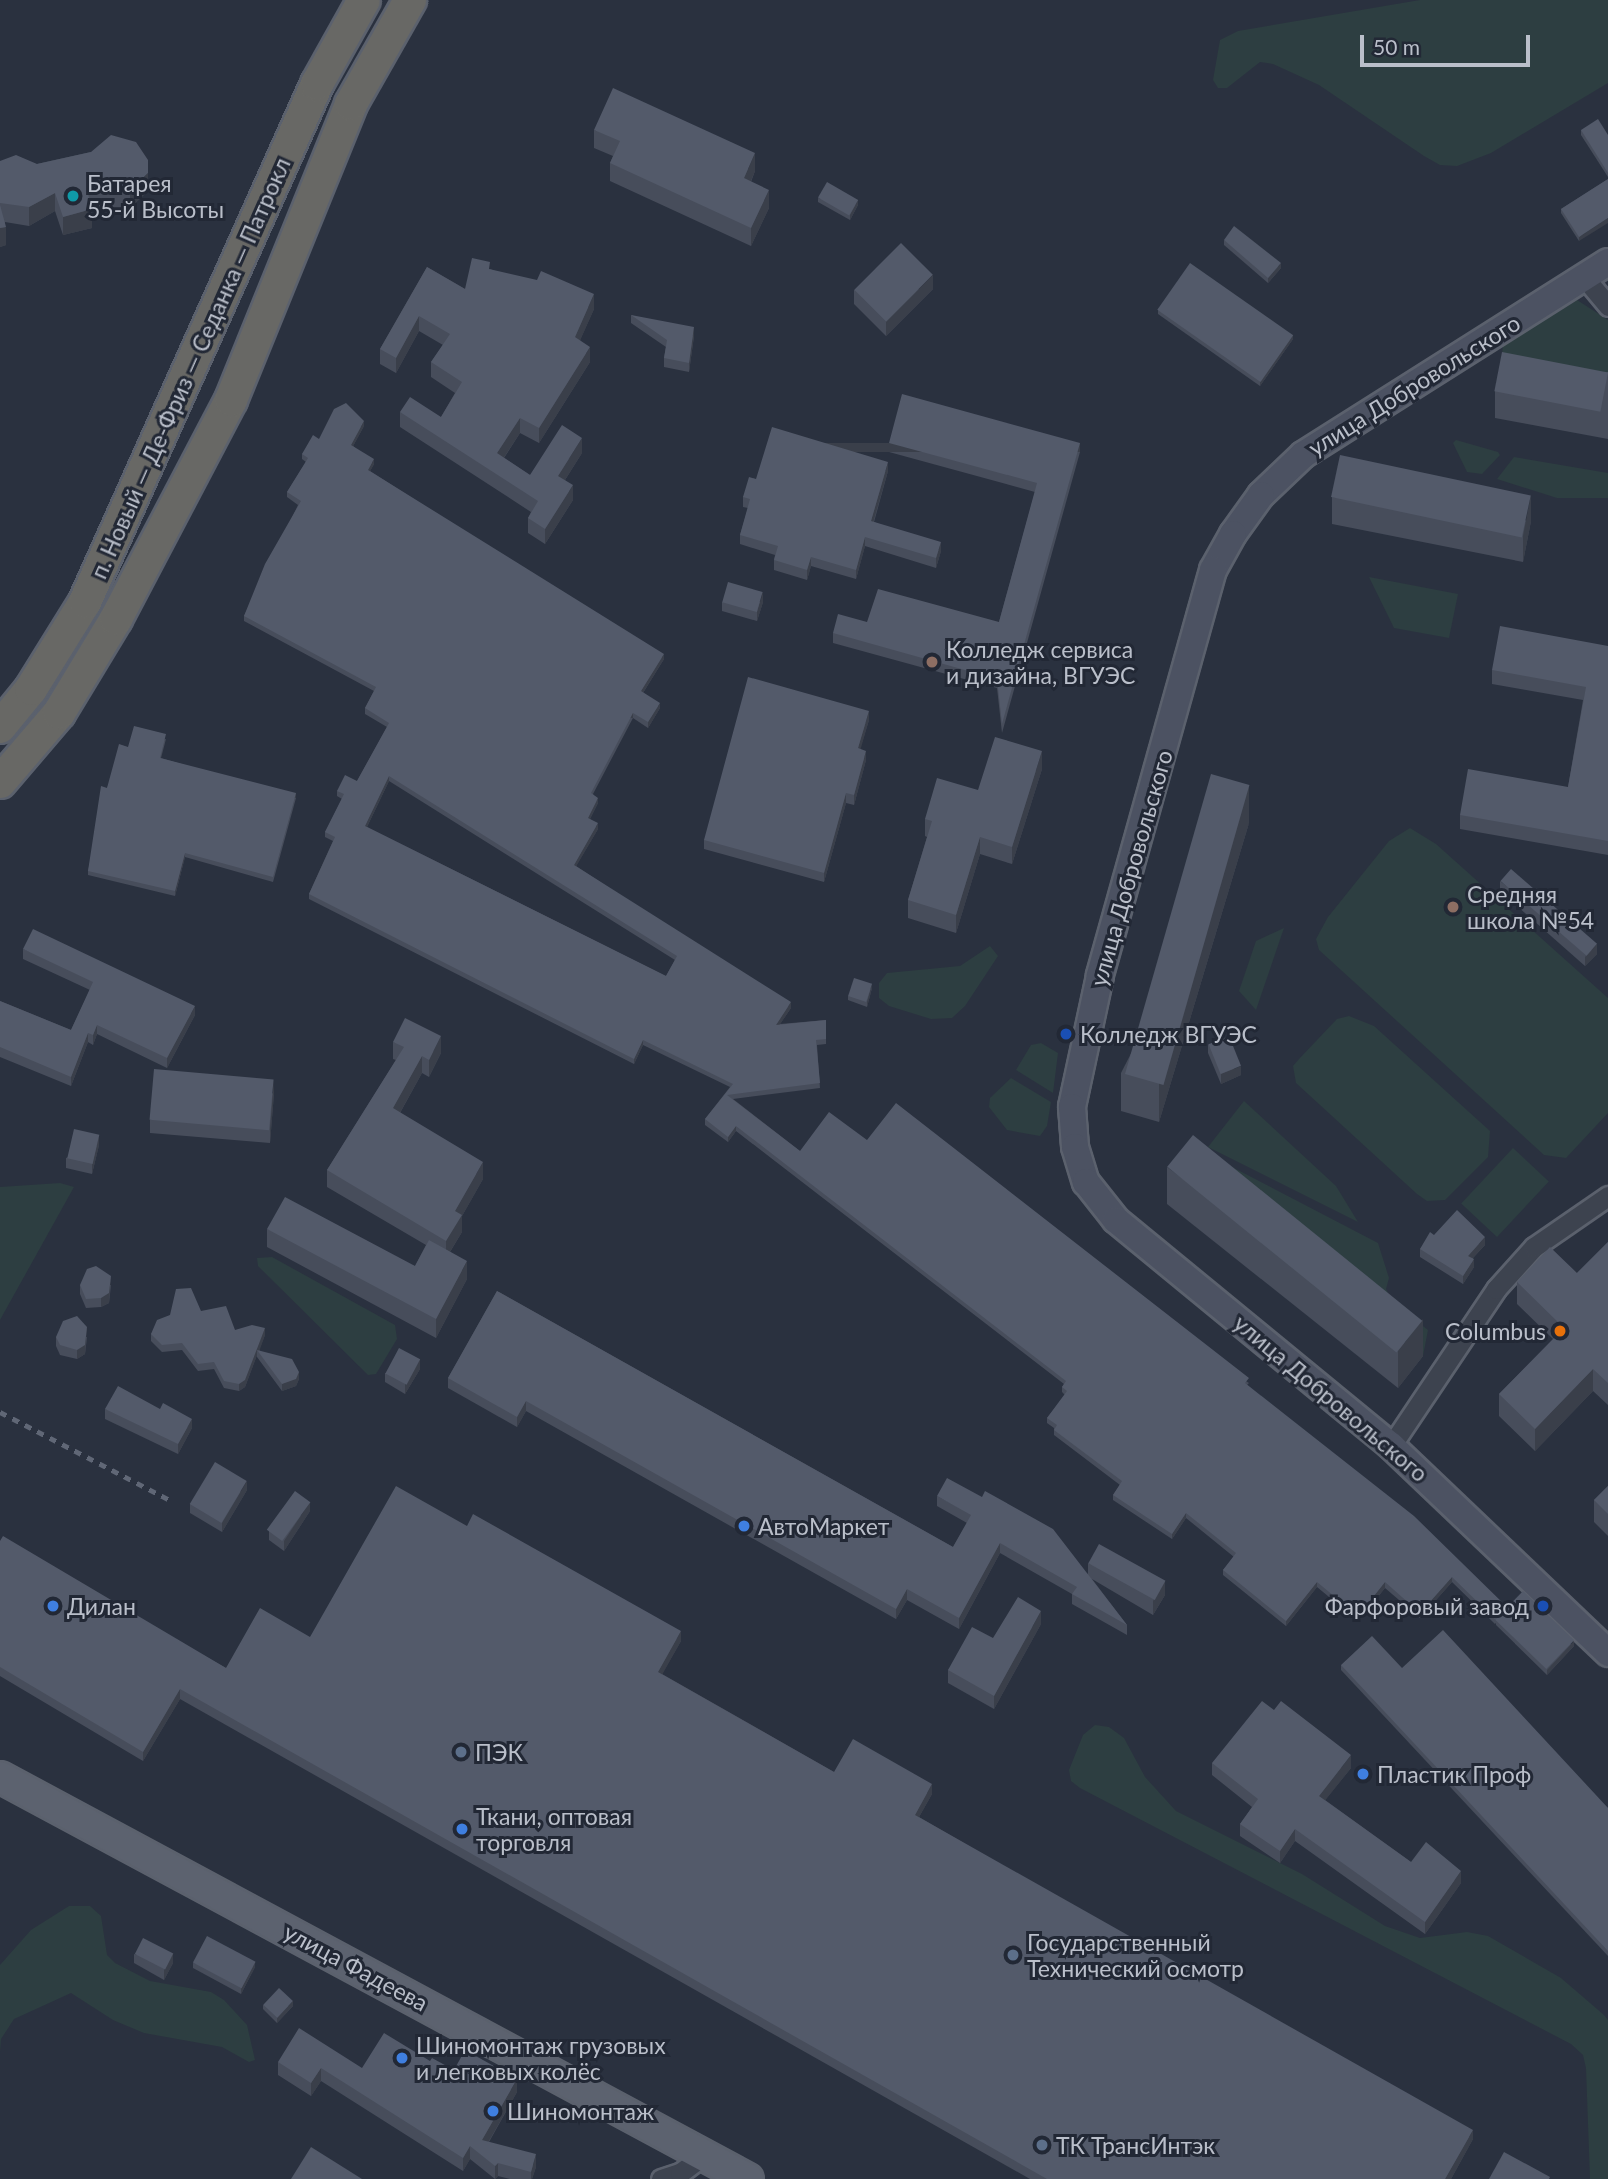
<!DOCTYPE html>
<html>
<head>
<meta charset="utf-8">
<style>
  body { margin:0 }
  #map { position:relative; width:1608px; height:2179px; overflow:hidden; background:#2a313f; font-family:Lato,sans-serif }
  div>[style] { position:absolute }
  .green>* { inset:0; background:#2d3e41; transform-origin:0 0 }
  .roads { filter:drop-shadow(2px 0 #5b616d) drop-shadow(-2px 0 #5b616d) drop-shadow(0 2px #5b616d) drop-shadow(0 -2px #5b616d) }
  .minor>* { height:19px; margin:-9.5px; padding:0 9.5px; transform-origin:9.5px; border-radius:9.5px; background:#3d434f }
  .secondary>* { height:26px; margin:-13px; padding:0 13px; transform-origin:13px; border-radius:13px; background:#4c5262 }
  .primary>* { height:30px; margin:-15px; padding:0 15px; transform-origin:15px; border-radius:15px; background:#5c626f }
  .trunk>* { height:32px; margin:-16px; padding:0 16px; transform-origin:16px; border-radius:16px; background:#686865 }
  .rail>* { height:5px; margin-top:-2.5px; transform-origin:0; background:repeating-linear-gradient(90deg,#606776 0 7px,transparent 0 14px) }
  .wall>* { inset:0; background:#474d5b }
  .shaded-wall>* { inset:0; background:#3a3f4a; transform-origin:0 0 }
  .building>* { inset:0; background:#535a6a; transform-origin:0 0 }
  .dots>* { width:19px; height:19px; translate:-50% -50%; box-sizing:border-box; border:4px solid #222835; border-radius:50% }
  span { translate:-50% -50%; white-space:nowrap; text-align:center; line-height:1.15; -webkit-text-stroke:6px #222835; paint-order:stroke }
  .poi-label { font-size:23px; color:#babfca }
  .left { translate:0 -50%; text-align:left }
  .right { translate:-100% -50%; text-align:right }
  .street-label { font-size:23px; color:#babfca }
  .scale { position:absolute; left:1360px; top:35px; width:170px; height:32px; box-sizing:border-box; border:4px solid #babfca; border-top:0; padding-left:9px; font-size:21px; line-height:24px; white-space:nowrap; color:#babfca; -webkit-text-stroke:5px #222835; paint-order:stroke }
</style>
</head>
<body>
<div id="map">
  <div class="green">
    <i style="clip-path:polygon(1420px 0,1608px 0,1608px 83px,1491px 153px,1457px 166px,1440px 165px,1424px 156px,1319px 85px,1273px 64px,1260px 62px,1227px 88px,1218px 88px,1213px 80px,1220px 40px,1238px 31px)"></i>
    <i style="clip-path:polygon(1577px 300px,1608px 320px,1608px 373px,1502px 354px,1503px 345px)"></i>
    <i style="clip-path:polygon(1456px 440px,1498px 452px,1500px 455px,1482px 474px,1467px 472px,1453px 443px)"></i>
    <i style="clip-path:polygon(1514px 457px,1608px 473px,1608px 498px,1557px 498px,1497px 479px)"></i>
    <i style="clip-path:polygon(1369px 577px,1458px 594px,1449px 638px,1394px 628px)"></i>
    <i style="clip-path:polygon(1410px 828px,1436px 844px,1608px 998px,1608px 1113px,1566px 1158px,1544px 1155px,1319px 950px,1316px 939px,1328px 917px,1389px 841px)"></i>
    <i style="clip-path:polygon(1284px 928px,1256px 1010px,1239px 991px,1256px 941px)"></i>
    <i style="clip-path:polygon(990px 946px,998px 956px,965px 1006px,952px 1018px,931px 1019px,889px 1006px,879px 998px,879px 983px,887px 973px,960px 966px)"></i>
    <i style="clip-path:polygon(1349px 1016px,1374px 1026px,1490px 1131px,1488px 1157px,1445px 1200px,1427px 1201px,1417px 1194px,1296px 1083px,1293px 1066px,1299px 1059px,1337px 1019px)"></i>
    <i style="clip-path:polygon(1041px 1043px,1058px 1053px,1053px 1093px,1016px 1070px,1031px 1045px)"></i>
    <i style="clip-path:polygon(1011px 1078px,1051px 1102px,1047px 1126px,1040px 1136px,1007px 1130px,989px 1107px,990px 1098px)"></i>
    <i style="clip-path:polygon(1244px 1101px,1336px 1186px,1358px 1222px,1208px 1147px)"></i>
    <i style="left:1513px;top:1148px;width:49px;height:76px;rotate:43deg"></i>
    <i style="clip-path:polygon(1207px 1154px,1378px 1243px,1389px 1278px,1386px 1289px,1393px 1303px,1428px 1330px,1423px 1356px)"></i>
    <i style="clip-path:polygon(60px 1183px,74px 1187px,0 1320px,0 1187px)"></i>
    <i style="clip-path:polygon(272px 1257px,395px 1325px,397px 1339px,376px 1374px,368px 1375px,258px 1266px,257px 1258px)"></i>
    <i style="clip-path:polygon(1095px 1725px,1109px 1727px,1124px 1738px,1145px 1777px,1176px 1811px,1302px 1874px,1385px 1926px,1420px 1938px,1467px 1932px,1488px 1936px,1561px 1978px,1604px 2015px,1608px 2020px,1608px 2179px,1590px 2179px,1586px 2068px,1583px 2055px,1571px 2044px,1080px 1788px,1071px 1781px,1069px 1770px,1083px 1735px)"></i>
    <i style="clip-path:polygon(69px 1906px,90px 1906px,101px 1916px,107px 1955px,115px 1963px,150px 1981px,211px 1992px,224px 2000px,247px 2025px,255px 2060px,249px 2062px,222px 2047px,144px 2033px,113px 2020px,71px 1993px,14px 2019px,1px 2039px,0 2052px,0 1965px,31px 1930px)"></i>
  </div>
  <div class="roads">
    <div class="minor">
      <i style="left:1584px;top:277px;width:38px;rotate:50deg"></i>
      <i style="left:1391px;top:1446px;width:189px;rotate:-56.2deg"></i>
      <i style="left:1496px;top:1289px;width:57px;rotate:-47.9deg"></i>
      <i style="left:1534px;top:1247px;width:90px;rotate:-34.6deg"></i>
      <i style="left:661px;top:2179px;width:20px;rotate:-18deg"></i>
      <i style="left:680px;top:2173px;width:30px;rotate:-37deg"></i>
    </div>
    <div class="secondary">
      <i style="left:1608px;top:262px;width:361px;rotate:147.7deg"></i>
      <i style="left:1303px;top:455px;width:58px;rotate:136.4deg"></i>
      <i style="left:1261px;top:495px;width:48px;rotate:125.7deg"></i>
      <i style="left:1233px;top:534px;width:41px;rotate:119.1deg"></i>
      <i style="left:1213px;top:570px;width:421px;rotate:105.6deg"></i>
      <i style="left:1100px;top:976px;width:134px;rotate:102.1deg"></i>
      <i style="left:1072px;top:1107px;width:40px;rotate:85.7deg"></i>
      <i style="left:1075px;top:1147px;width:37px;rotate:73deg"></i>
      <i style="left:1086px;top:1182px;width:48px;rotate:51.7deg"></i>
      <i style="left:1116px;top:1220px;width:356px;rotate:39.4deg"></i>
      <i style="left:1391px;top:1446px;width:300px;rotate:43.6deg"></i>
    </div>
    <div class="primary">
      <i style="left:0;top:1777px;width:849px;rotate:28.26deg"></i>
    </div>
    <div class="trunk">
      <i style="left:0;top:727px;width:49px;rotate:-50.8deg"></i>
      <i style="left:31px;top:689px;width:102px;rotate:-58.2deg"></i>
      <i style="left:85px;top:602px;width:568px;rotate:-65.87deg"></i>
      <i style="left:317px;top:84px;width:96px;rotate:-60.8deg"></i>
      <i style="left:0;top:782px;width:91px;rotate:-49.5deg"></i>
      <i style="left:59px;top:713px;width:110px;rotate:-58.8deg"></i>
      <i style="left:116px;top:619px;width:247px;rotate:-62.3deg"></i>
      <i style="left:231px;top:400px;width:319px;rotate:-67.9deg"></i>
      <i style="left:351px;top:104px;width:120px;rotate:-60.4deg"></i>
    </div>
  </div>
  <div class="rail">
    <i style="left:0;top:1412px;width:191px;rotate:27.4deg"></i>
  </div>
  <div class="wall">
    <i style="clip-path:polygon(594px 130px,755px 171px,751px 182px,769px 208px,751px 246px,610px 181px,610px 163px,613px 156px,594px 148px)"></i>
    <i style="clip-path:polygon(1581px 130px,1608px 135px,1608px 177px,1581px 135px)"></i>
    <i style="clip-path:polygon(91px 152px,148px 191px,130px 208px,91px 208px,92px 228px,63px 235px,55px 211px,29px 226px,5px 222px,6px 245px,0 247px,0 161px,37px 164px)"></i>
    <i style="clip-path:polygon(1608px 179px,1579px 241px,1561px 213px,1561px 209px)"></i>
    <i style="clip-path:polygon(818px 198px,858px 205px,850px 220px,818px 202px)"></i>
    <i style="clip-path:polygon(1224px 240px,1281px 268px,1268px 283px,1224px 245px)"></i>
    <i style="clip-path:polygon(427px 267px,465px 289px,490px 269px,594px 309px,580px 340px,590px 362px,539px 443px,520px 433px,504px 458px,530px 475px,582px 453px,565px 480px,573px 500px,545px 544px,528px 533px,528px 518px,531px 512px,400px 427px,400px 412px,441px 417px,455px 393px,431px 377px,431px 362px,443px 345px,419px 331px,396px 373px,380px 364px,380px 349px)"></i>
    <i style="clip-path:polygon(933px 289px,886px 336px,854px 304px,854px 290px)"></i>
    <i style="clip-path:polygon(1158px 310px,1293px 339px,1260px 386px,1158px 314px)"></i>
    <i style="clip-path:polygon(631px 315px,694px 336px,689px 372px,664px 367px,664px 358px,666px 347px,631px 323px)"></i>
    <i style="clip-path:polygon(1608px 372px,1608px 439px,1495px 418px,1495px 391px)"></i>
    <i style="clip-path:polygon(evenodd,364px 426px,353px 446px,374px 464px,370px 471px,664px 659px,643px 693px,660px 708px,648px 728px,633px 718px,593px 794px,598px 803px,590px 819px,598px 829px,576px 866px,791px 1008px,780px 1024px,826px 1020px,826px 1044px,817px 1045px,820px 1088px,733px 1099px,800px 1151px,867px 1140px,1249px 1383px,1247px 1385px,1507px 1607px,1574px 1646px,1547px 1675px,1496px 1625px,1496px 1623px,1495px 1624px,1452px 1582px,1420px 1618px,1385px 1588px,1358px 1621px,1317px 1587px,1286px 1626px,1223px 1575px,1223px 1570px,1234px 1557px,1186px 1518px,1172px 1539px,1113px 1500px,1113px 1495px,1120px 1485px,1054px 1435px,1054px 1428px,1047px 1423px,1047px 1418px,1065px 1395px,1062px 1392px,1062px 1387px,1064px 1384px,736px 1131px,728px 1142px,705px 1125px,705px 1119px,730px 1087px,643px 1045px,634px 1064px,309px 899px,309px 894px,333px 841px,325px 837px,325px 832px,342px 799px,337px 796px,337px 791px,357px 781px,387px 727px,365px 714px,365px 708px,374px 691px,244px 621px,244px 616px,298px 505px,287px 497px,287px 492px,306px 462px,302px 459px,302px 454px,319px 439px,364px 426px,389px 781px,675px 960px,666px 976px,367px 827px,389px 781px)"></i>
    <i style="clip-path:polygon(889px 443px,1080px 452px,1002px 733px,997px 688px,833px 643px,833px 633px,867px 622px,999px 622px,1035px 492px,889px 452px)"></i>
    <i style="clip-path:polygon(888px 471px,874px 522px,941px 551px,936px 568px,865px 546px,856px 579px,811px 566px,807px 580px,774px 570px,774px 560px,775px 555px,740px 544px,740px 535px,748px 508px,743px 507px,743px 497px,756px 479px)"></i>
    <i style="clip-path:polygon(1332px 497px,1531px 521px,1523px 562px,1332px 524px)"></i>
    <i style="clip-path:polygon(722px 602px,763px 602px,757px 621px,722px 611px)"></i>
    <i style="clip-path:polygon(1608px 646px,1608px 855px,1460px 829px,1460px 815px,1568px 787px,1583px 700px,1492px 684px,1492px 670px)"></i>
    <i style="clip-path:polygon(869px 720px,860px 749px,866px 760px,854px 805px,846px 803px,824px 882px,704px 849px,704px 840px)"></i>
    <i style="clip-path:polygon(166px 739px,161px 758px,296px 798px,273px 882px,185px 857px,175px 896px,88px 875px,88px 871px,107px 788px,128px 747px)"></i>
    <i style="clip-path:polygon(1042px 769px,1012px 864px,980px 854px,956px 933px,908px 918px,908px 900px,927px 837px,925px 836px,925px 819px,978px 790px)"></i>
    <i style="clip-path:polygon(1249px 823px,1159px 1122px,1121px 1111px,1121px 1073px)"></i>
    <i style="clip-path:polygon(1500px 881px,1597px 954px,1585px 966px,1500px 891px)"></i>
    <i style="clip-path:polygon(23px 949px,195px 1015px,167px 1068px,97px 1034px,93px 1045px,88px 1042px,71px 1086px,0 1057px,0 1001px,71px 1030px,90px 990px,23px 959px)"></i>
    <i style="clip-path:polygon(872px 988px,867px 1007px,848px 1000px,848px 996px)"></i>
    <i style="clip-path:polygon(393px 1042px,441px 1053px,429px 1077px,422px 1073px,400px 1113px,483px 1179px,462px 1216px,462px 1232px,450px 1252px,467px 1279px,436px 1338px,267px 1247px,267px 1229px,415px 1266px,426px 1245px,327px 1187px,327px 1170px,396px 1060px,393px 1059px)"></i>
    <i style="clip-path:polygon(1208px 1044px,1241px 1075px,1221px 1084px,1208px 1053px)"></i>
    <i style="clip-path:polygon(274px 1093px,270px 1143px,150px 1133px,150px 1120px)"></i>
    <i style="clip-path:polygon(99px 1145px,92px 1174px,66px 1168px,66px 1158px)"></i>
    <i style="clip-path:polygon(1167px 1167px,1423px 1356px,1398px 1388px,1167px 1204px)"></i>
    <i style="clip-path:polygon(1434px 1235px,1485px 1245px,1473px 1258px,1474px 1267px,1463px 1284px,1420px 1257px,1420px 1249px)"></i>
    <i style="clip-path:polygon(1608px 1242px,1608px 1405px,1593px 1391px,1535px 1451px,1499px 1416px,1499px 1394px,1553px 1339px,1517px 1304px,1517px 1282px,1577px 1273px)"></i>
    <i style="clip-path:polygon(80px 1285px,111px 1285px,109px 1303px,101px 1307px,86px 1308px,80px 1294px)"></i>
    <i style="clip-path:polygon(497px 1291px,953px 1547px,967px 1523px,937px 1506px,937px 1496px,1088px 1574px,1088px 1563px,1165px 1595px,1153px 1615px,1092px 1579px,1127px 1625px,1127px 1635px,1072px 1604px,1072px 1594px,1000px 1553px,959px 1629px,907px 1600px,896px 1619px,526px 1411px,517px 1427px,448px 1388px,448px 1378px)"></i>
    <i style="clip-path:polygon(201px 1311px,235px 1330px,265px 1335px,259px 1350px,299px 1379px,296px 1386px,282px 1391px,257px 1357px,257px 1355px,245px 1387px,239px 1391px,224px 1388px,214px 1369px,198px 1371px,182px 1350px,162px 1352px,151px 1341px,151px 1334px,170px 1315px)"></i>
    <i style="clip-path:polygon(56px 1337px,87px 1337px,85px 1354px,77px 1359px,60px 1355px,56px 1346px)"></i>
    <i style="clip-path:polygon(420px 1369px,405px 1394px,385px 1382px,385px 1373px)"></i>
    <i style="clip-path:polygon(105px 1409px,192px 1428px,178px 1454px,105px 1419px)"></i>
    <i style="clip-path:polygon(1608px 1486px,1608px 1536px,1594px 1522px,1594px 1500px)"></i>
    <i style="clip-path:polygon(247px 1490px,222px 1532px,190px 1513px,190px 1504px)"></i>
    <i style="clip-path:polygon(310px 1511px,284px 1551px,269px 1540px,269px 1531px)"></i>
    <i style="clip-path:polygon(467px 1526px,681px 1641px,662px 1674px,834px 1772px,932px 1794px,919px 1817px,1473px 2139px,1451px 2179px,1030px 2179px,180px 1699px,143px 1761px,0 1676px,0 1541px,226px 1668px,310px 1637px)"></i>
    <i style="clip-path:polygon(1041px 1624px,994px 1709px,948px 1683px,948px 1670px,993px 1638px)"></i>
    <i style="clip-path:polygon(1341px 1665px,1402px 1668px,1608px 1808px,1608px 1956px,1341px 1670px)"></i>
    <i style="clip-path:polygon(1212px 1763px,1351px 1768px,1325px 1800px,1411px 1862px,1461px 1883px,1425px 1934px,1295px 1841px,1280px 1863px,1240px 1836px,1240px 1824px,1252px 1807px,1212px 1775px)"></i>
    <i style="clip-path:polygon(134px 1954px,173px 1963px,164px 1980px,134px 1963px)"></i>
    <i style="clip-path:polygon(193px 1963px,255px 1967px,241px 1994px,193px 1968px)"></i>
    <i style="clip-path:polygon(263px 2005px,293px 2006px,277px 2023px,263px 2009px)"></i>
    <i style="clip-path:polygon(430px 2061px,517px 2092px,489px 2142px,536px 2167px,532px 2179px,510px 2179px,498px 2176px,495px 2179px,470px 2159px,463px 2171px,321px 2081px,311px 2096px,278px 2075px,278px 2062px,362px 2068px)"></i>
  </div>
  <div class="shaded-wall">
    <i style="clip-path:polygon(755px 153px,755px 171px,744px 197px,744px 178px)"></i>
    <i style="clip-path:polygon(148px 173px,148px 191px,130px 208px,130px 190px)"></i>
    <i style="clip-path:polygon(769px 190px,769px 208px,751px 246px,751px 228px)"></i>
    <i style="clip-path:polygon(55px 193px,55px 211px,29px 226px,29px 207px)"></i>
    <i style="clip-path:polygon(858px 200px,858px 205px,850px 220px,850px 215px)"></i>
    <i style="clip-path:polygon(92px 209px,92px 228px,63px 235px,63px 217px)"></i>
    <i style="clip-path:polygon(1608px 218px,1608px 223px,1579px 241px,1579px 237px)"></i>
    <i style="clip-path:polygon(6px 227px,6px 245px,0 247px,0 228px)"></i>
    <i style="clip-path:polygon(1281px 263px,1281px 268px,1268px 283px,1268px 278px)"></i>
    <i style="clip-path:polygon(933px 275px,933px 289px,886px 336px,886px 322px)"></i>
    <i style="clip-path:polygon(594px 294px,594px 309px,575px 352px,575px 337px)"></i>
    <i style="clip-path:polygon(419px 316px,419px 331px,396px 373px,396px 358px)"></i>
    <i style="clip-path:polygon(694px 327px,694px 336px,689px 372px,689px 363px)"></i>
    <i style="clip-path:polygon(1293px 335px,1293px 339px,1260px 386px,1260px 381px)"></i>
    <i style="clip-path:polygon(590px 347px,590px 362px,539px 443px,539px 428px)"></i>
    <i style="clip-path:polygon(520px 418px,520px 433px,497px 468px,497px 453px)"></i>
    <i style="clip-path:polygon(364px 421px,364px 426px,351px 450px,351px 445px)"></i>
    <i style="clip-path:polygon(582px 438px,582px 453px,558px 491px,558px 476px)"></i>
    <i style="left:1080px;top:443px;width:9px;height:292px;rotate:90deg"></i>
    <i style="clip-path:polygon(374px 459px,374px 464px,368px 475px,368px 470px)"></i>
    <i style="clip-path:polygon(888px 462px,888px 471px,871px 530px,871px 521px)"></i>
    <i style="clip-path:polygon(573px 485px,573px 500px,545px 544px,545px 529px)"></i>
    <i style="clip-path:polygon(1531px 494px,1531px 521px,1523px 562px,1523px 536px)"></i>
    <i style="clip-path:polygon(865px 537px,865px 546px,856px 579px,856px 570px)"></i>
    <i style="clip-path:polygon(941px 542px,941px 551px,936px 568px,936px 558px)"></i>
    <i style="clip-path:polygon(811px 557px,811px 566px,807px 580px,807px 570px)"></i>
    <i style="clip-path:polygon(763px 592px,763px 602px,757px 621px,757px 612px)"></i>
    <i style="clip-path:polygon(664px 654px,664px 659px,641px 696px,641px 691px)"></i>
    <i style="clip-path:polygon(660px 703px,660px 708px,648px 728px,648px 722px)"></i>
    <i style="clip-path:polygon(869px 711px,869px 720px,858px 758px,858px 748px)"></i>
    <i style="left:633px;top:713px;width:5px;height:90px;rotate:90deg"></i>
    <i style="clip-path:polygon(866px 751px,866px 760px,854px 805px,854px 795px)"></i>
    <i style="clip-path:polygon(1042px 751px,1042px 769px,1012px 864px,1012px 847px)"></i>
    <i style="clip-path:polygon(389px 776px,389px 781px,365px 831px,365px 826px)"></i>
    <i style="clip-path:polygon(1249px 785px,1249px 823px,1159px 1122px,1159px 1084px)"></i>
    <i style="left:296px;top:793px;width:5px;height:87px;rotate:90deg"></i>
    <i style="clip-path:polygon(846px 793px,846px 803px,824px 882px,824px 873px)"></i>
    <i style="clip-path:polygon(598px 798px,598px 803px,588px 823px,588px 818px)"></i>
    <i style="clip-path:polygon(598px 823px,598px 829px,574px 870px,574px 865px)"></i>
    <i style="clip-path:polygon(980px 837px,980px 854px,956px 933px,956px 915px)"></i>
    <i style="clip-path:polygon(185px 853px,185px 857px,175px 896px,175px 891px)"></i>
    <i style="clip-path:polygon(1597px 944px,1597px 954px,1585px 966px,1585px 957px)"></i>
    <i style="clip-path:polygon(872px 984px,872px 988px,867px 1007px,867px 1002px)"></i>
    <i style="clip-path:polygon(791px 1002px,791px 1008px,776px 1030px,776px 1025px)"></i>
    <i style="clip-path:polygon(195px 1006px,195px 1015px,167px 1068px,167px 1058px)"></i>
    <i style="clip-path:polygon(97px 1025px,97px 1034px,93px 1045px,93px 1035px)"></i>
    <i style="clip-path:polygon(88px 1033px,88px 1042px,71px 1086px,71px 1077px)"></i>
    <i style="clip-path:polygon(441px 1036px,441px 1053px,429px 1077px,429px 1060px)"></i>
    <i style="clip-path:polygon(643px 1040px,643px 1045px,634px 1064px,634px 1059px)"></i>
    <i style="clip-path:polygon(422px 1056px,422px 1073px,393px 1125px,393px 1108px)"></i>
    <i style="clip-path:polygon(1241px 1066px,1241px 1075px,1221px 1084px,1221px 1074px)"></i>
    <i style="clip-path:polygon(274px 1079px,274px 1093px,270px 1143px,270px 1129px)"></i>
    <i style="clip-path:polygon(736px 1126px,736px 1131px,728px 1142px,728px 1137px)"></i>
    <i style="clip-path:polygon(99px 1135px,99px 1145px,92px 1174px,92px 1165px)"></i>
    <i style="clip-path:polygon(483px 1162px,483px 1179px,462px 1216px,462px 1232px,446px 1258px,446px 1241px,455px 1211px)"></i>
    <i style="clip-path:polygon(1485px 1237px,1485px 1245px,1468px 1263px,1468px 1256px)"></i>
    <i style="clip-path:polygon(1474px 1259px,1474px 1267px,1463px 1284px,1463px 1276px)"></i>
    <i style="clip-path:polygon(467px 1261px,467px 1279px,436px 1338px,436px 1319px)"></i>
    <i style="clip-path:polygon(111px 1276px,109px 1303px,101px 1307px,101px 1298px)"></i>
    <i style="clip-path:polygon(1423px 1319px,1423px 1356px,1398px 1388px,1398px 1351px)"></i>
    <i style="clip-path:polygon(87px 1327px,85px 1354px,77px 1359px,77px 1350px)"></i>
    <i style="clip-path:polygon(265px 1328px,265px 1335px,259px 1352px,257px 1350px,257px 1355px,245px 1387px,239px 1391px,239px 1384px)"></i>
    <i style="clip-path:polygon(420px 1359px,420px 1369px,405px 1394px,405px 1385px)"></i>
    <i style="clip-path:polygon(1593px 1369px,1593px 1391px,1535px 1451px,1535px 1429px)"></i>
    <i style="clip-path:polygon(299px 1372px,299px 1379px,296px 1386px,282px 1391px,282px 1384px)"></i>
    <i style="clip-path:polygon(526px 1401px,526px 1411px,517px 1427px,517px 1417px)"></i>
    <i style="clip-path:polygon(192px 1419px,192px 1428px,178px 1454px,178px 1444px)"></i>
    <i style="clip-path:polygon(247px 1481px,247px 1490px,222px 1532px,222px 1523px)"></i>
    <i style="clip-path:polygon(310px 1502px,310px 1511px,284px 1551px,284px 1541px)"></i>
    <i style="clip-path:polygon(1186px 1513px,1186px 1518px,1172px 1539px,1172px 1534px)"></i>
    <i style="clip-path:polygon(1000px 1543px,1000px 1553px,959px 1629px,959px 1618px)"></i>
    <i style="clip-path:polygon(1452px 1577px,1452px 1582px,1420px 1618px,1420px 1613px)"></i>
    <i style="clip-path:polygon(1165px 1581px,1165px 1595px,1153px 1615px,1153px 1601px)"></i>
    <i style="clip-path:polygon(1317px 1582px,1317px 1587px,1286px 1626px,1286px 1621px)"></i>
    <i style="clip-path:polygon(1385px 1582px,1385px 1588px,1358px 1621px,1358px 1616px)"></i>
    <i style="clip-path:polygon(907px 1589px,907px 1600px,896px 1619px,896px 1609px)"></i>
    <i style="clip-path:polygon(1041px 1611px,1041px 1624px,994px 1709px,994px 1696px)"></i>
    <i style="clip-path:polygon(681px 1631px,681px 1641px,658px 1682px,658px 1672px)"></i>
    <i style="clip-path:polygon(1574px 1641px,1574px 1646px,1547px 1675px,1547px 1670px)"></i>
    <i style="clip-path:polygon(180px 1689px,180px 1699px,143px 1761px,143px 1752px)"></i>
    <i style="clip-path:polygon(1351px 1755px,1351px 1768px,1319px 1808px,1319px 1796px)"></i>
    <i style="clip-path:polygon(932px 1784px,932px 1794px,915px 1824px,915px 1815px)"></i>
    <i style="clip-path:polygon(1295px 1829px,1295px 1841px,1280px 1863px,1280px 1851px)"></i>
    <i style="clip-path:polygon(1461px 1871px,1461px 1883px,1425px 1934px,1425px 1922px)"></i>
    <i style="clip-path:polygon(173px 1953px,173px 1963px,164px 1980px,164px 1970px)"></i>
    <i style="clip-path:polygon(255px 1962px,255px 1967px,241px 1994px,241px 1989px)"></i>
    <i style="clip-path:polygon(293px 2001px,293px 2006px,277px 2023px,277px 2018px)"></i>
    <i style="clip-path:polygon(321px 2068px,321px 2081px,311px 2096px,311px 2083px)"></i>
    <i style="clip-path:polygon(517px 2079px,517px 2092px,482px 2153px,482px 2140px)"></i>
    <i style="clip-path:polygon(1473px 2130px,1473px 2139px,1451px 2179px,1445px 2179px)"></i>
    <i style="clip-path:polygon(470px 2146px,470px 2159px,463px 2171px,463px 2158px)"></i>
    <i style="clip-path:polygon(536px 2154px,536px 2167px,532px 2179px,531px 2179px,531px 2172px)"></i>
    <i style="clip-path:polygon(498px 2163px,498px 2176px,495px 2179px,495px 2166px)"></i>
  </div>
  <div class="building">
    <i style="clip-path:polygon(613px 88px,755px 153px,744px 178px,769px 190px,751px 228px,610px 163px,620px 141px,594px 130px)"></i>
    <i style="clip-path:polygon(1598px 119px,1608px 135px,1608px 173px,1581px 130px)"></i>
    <i style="clip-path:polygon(111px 135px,136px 142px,148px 160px,148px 173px,130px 190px,87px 190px,92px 209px,63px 217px,55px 193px,29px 207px,0 203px,0 161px,16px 155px,37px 164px,91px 152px)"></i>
    <i style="clip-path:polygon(1608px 179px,1608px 218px,1579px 237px,1561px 209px)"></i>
    <i style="left:827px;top:182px;width:36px;height:18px;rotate:30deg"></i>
    <i style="clip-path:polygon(0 205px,6px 227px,0 228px)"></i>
    <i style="clip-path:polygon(1234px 226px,1281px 263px,1268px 278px,1224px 240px)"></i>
    <i style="left:901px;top:243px;width:45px;height:66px;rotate:45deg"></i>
    <i style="clip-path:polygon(472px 258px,490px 262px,489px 269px,537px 280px,541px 271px,594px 294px,575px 337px,590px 347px,539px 428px,520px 418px,497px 453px,530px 475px,562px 425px,582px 438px,558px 476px,573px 485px,545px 529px,528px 518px,538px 501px,400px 412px,410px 397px,441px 417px,462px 382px,431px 362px,450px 334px,419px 316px,396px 358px,380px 349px,427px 267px,465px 289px)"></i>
    <i style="left:1190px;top:263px;width:126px;height:57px;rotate:35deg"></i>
    <i style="clip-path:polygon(631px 315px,694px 327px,689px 363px,664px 358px,667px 340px)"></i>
    <i style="left:1502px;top:352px;width:108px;height:40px;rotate:11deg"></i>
    <i style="clip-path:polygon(902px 394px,1080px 443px,1002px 724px,997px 679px,833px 633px,838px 614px,867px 622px,878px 589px,999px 622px,1037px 483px,889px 443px)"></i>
    <i style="clip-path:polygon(evenodd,346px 403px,364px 421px,351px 445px,374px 459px,368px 470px,664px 654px,641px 691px,660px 703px,648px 722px,633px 713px,591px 793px,598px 798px,588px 818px,598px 823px,574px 865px,791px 1002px,776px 1025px,826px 1020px,826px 1039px,816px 1040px,820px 1083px,727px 1095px,800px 1151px,829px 1112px,867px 1140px,896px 1103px,1249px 1378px,1245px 1383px,1414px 1516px,1507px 1607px,1495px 1619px,1452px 1577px,1420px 1613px,1385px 1582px,1358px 1616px,1317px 1582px,1286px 1621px,1223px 1570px,1236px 1553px,1186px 1513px,1172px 1534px,1113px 1495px,1122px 1481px,1054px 1430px,1057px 1425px,1047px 1418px,1067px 1391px,1062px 1387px,1066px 1381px,736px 1126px,728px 1137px,705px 1119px,733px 1084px,643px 1040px,634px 1059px,309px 894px,335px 837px,325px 832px,344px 794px,337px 791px,345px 775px,357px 781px,389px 723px,365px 708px,376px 687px,244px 616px,265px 564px,301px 501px,287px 492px,308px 458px,302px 454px,313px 435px,319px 439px,334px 409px,346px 403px,389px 776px,677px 956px,666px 976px,365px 826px,389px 776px)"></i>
    <i style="clip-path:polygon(772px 427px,888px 462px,871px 521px,941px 542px,936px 558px,865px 537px,856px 570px,811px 557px,807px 570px,774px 560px,778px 546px,740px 535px,750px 499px,743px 497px,749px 477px,756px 479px)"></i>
    <i style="left:1340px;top:455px;width:195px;height:43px;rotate:12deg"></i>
    <i style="left:728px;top:582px;width:36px;height:21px;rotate:16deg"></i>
    <i style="clip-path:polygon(1500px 626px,1608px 646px,1608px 841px,1460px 815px,1468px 769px,1568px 787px,1586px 687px,1492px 670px)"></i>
    <i style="clip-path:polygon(748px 677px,869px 711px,858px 748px,866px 751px,854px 795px,846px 793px,824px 873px,704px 840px)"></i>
    <i style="clip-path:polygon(134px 726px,166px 734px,160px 758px,296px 793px,273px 877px,185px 853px,175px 891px,88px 871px,101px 786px,107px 788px,119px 744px,128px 747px)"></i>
    <i style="clip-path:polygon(995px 737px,1042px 751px,1012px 847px,980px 837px,956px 915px,908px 900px,932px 821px,925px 819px,937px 778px,978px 790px)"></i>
    <i style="left:1211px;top:774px;width:40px;height:312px;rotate:16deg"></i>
    <i style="left:1511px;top:869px;width:114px;height:16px;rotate:41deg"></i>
    <i style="clip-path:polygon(33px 929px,195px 1006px,167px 1058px,97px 1025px,93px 1035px,88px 1033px,71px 1077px,0 1047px,0 1001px,71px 1030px,93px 982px,23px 949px)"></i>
    <i style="left:854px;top:978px;width:19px;height:19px;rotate:18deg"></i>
    <i style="clip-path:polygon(405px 1018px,441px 1036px,429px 1060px,422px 1056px,393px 1108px,483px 1162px,455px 1211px,462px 1215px,446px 1241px,327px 1170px,404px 1047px,393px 1042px)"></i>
    <i style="left:1229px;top:1036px;width:32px;height:22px;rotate:68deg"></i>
    <i style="left:154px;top:1069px;width:120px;height:51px;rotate:5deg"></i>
    <i style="left:74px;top:1129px;width:26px;height:30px;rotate:13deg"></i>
    <i style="left:1193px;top:1135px;width:295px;height:41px;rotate:39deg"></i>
    <i style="clip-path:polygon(285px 1197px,415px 1266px,429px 1240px,467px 1261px,436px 1319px,267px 1229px)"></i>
    <i style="clip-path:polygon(1457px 1210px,1485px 1237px,1468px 1256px,1474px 1259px,1463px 1276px,1420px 1249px,1430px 1232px,1434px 1235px)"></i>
    <i style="clip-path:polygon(1608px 1242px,1608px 1383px,1593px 1369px,1535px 1429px,1499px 1394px,1564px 1328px,1517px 1282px,1550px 1247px,1577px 1273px)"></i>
    <i style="clip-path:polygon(96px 1266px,111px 1276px,109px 1293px,101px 1298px,86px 1299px,80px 1285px,87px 1269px)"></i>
    <i style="clip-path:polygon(191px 1288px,201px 1311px,226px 1306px,235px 1330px,252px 1325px,265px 1328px,245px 1380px,239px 1384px,224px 1381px,214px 1362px,198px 1364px,182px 1343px,162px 1345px,151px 1334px,157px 1320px,170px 1315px,176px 1289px)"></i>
    <i style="clip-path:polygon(497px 1291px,953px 1547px,971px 1515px,937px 1496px,947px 1478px,982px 1497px,985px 1491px,1053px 1529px,1127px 1625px,1072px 1594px,1077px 1587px,1000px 1543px,959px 1618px,907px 1589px,896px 1609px,526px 1401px,517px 1417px,448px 1378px)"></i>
    <i style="clip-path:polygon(77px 1316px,87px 1327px,85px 1345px,77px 1350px,60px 1345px,56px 1337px,63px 1321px)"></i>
    <i style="left:399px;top:1348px;width:24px;height:29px;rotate:28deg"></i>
    <i style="clip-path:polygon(257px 1350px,292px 1359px,299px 1372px,296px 1379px,282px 1384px)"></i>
    <i style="clip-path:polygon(118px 1386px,160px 1409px,163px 1403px,192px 1419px,178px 1444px,105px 1409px)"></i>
    <i style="left:215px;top:1462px;width:37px;height:49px;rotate:31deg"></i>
    <i style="clip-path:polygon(396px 1486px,467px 1526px,473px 1514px,681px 1631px,658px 1672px,834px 1772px,853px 1739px,932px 1784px,915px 1815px,1473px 2130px,1445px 2179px,1047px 2179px,180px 1689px,143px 1752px,0 1667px,0 1541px,3px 1536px,226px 1668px,260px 1608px,310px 1637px)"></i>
    <i style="clip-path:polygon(1608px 1486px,1608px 1514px,1594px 1500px)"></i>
    <i style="left:295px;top:1491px;width:19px;height:48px;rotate:36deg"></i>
    <i style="left:1099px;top:1544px;width:76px;height:22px;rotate:29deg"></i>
    <i style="left:1523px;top:1591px;width:71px;height:40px;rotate:44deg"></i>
    <i style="clip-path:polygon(1018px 1597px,1041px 1611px,994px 1696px,948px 1670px,972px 1627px,993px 1638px)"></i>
    <i style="clip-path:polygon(1443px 1630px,1608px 1808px,1608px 1951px,1341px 1665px,1372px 1636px,1402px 1668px)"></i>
    <i style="clip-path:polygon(1262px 1701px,1274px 1710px,1281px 1701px,1351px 1755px,1319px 1796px,1411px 1862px,1426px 1842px,1461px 1871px,1425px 1922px,1295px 1829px,1280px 1851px,1240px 1824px,1258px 1799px,1212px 1763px)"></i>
    <i style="left:207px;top:1936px;width:55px;height:30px;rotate:28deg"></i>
    <i style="left:143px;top:1938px;width:34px;height:18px;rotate:27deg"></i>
    <i style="left:279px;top:1988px;width:19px;height:23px;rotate:43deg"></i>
    <i style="clip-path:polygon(299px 2028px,362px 2068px,384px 2033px,430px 2061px,432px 2058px,454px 2070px,465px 2050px,517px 2079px,482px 2140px,536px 2154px,531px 2172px,498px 2163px,495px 2166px,470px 2146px,463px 2158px,321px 2068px,311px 2083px,278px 2062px)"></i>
    <i style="clip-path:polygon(311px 2147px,362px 2179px,291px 2179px)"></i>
    <i style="clip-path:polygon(1504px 2152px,1550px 2177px,1549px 2179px,1489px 2179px)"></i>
  </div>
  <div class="dots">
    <i style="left:73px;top:196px;background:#0f9aa8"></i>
    <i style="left:932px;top:662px;background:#8d6e63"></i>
    <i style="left:1453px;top:907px;background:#8d6e63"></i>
    <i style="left:1066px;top:1034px;background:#1a4fb4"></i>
    <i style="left:1560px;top:1331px;background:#e8710a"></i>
    <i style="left:744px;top:1526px;background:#3f7fe0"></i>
    <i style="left:53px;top:1606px;background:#3f7fe0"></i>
    <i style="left:1543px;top:1606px;background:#1a4fb4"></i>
    <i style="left:461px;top:1752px;background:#5c6f8a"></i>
    <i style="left:1363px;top:1774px;background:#3f7fe0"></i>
    <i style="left:462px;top:1829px;background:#3f7fe0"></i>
    <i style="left:1013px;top:1955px;background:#5c6f8a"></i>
    <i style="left:402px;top:2058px;background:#3f7fe0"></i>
    <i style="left:493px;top:2111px;background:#3f7fe0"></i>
    <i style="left:1042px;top:2145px;background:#5c6f8a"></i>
  </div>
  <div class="poi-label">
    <span class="left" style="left:87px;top:196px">Батарея<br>55-й Высоты</span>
    <span class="left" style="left:946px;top:662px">Колледж сервиса<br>и дизайна, ВГУЭС</span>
    <span class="left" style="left:1467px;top:907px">Средняя<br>школа №54</span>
    <span class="left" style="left:1080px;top:1034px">Колледж ВГУЭС</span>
    <span class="right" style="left:1546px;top:1331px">Columbus</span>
    <span class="left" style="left:758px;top:1526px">АвтоМаркет</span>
    <span class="left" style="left:67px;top:1606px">Дилан</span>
    <span class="right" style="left:1529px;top:1606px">Фарфоровый завод</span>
    <span class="left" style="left:475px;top:1752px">ПЭК</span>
    <span class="left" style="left:1377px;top:1774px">Пластик Проф</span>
    <span class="left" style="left:476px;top:1829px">Ткани, оптовая<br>торговля</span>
    <span class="left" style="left:1027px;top:1955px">Государственный<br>Технический осмотр</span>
    <span class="left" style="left:416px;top:2058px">Шиномонтаж грузовых<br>и легковых колёс</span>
    <span class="left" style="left:507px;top:2111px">Шиномонтаж</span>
    <span class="left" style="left:1056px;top:2145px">ТК ТрансИнтэк</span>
  </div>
  <div class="street-label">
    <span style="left:190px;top:368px;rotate:-66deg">п. Новый — Де-Фриз — Седанка — Патрокл</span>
    <span style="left:1414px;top:385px;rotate:-32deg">улица Добровольского</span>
    <span style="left:1131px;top:868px;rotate:-74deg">улица Добровольского</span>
    <span style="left:1331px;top:1398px;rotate:40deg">улица Добровольского</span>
    <span style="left:356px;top:1967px;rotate:28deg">улица Фадеева</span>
  </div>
  <div class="scale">50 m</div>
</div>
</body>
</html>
